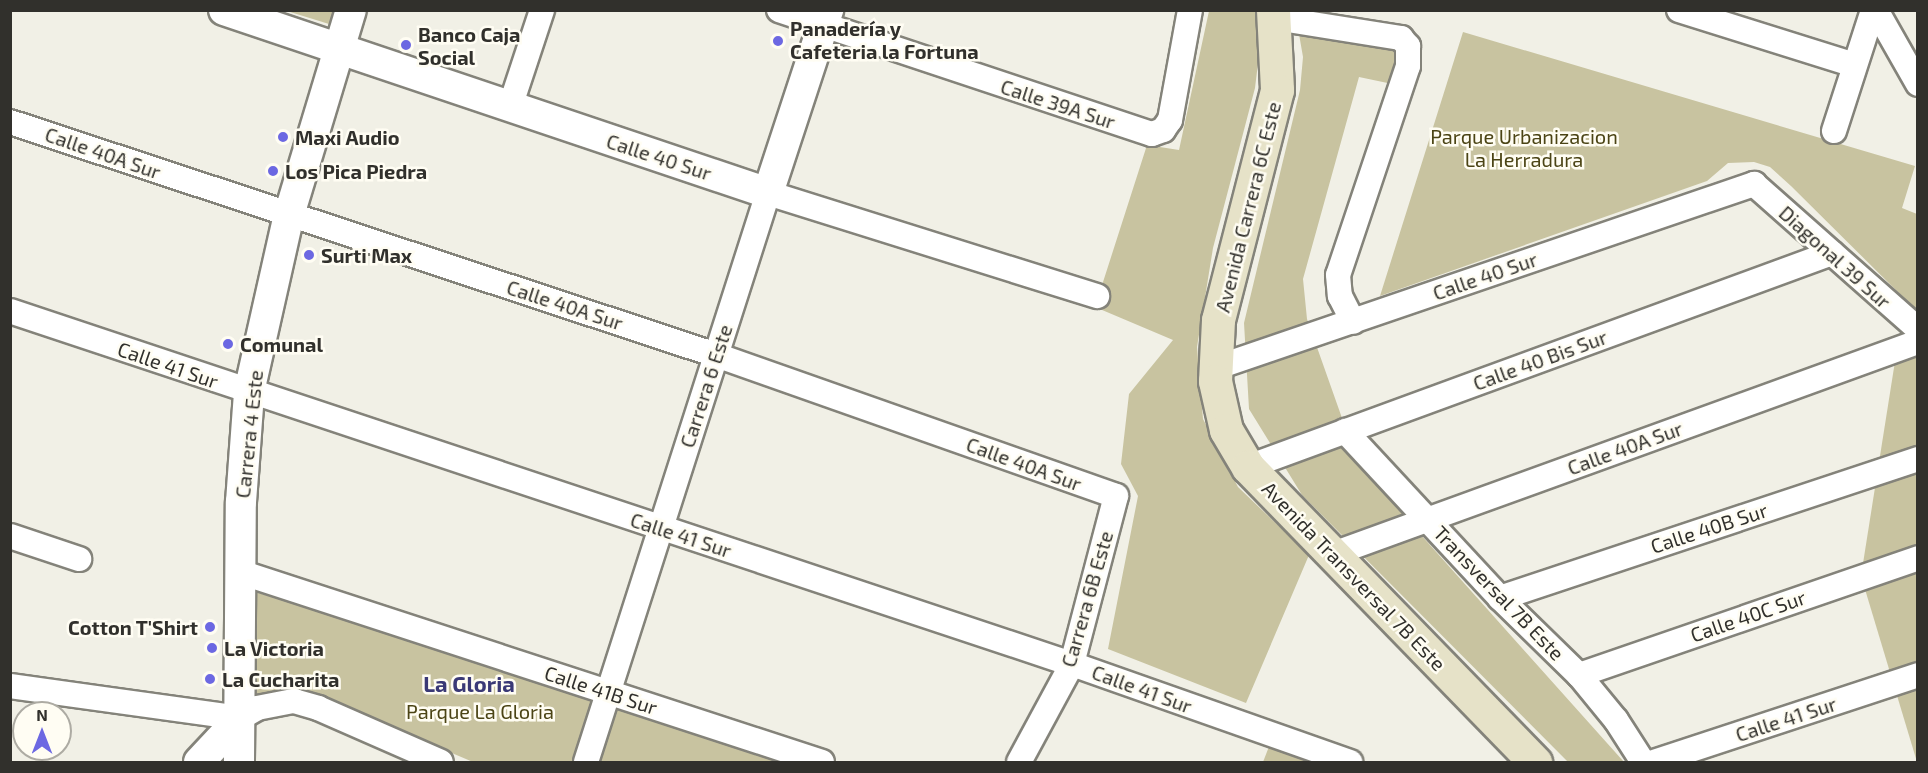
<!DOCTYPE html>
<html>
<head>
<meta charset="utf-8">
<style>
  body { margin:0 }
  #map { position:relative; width:1928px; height:773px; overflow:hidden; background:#f1f0e6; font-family:"Exo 2",sans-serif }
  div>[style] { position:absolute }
  .green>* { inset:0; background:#c8c3a0 }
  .roads { filter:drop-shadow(2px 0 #84837a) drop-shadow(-2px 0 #84837a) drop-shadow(0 2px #84837a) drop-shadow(0 -2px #84837a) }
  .minor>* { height:24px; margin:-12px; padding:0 12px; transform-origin:12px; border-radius:12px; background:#fff }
  .tertiary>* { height:30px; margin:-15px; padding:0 15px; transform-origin:15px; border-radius:15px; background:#fff }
  .secondary>* { height:33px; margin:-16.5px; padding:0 16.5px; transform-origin:16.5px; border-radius:16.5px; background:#e6e2c8 }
  .dots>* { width:16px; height:16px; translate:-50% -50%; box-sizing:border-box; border:3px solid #fffdf3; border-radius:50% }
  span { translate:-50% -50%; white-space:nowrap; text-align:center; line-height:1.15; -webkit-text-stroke:5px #fffdf3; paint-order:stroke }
  .poi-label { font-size:20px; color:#31302c; font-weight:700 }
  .left { translate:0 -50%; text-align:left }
  .right { translate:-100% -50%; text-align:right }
  .street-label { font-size:20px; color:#31302c }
  .park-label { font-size:20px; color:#4b4415 }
  .quarter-label { font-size:22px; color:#3a3976; font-weight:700 }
  .frame { position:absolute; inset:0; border:12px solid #31302c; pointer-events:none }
  .north { position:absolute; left:12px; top:701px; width:60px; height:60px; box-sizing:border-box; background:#fffdf3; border:2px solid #adaba3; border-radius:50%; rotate:0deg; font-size:16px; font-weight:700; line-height:24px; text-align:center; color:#31302c }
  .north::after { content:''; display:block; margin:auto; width:21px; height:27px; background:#6c68e2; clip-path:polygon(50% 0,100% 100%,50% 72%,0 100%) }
</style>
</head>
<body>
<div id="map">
  <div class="green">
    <i style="clip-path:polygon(287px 11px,333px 11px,329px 24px)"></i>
    <i style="clip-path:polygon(1209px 11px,1259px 11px,1260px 47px,1255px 88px,1213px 248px,1197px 347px,1203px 419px,1238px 487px,1309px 555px,1246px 703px,1108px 649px,1138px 496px,1121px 464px,1129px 394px,1173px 340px,1095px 307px,1147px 145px,1179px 150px)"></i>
    <i style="clip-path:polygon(1463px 32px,1915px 166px,1902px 208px,1917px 214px,1917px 311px,1791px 186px,1770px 167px,1754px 162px,1728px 163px,1707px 181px,1380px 296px)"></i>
    <i style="clip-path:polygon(1299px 34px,1408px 50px,1397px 85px,1359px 77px,1303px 279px,1307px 319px,1354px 452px,1413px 526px,1624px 762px,1568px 762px,1302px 495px,1249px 409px,1244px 323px,1300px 90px,1303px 57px)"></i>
    <i style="clip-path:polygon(1896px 355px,1917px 356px,1917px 762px,1861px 576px)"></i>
    <i style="clip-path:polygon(255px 592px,839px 762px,473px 762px,341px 706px,255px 700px)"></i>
    <i style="clip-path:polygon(1270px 744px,1325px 762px,1263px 762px)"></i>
  </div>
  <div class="roads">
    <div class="minor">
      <i style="left:779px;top:10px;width:393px;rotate:18.4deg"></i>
      <i style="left:1152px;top:134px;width:12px;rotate:-20deg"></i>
      <i style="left:1163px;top:130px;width:12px;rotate:-55deg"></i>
      <i style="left:1170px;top:120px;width:112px;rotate:-79.7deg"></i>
      <i style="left:1679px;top:10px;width:184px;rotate:17.4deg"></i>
      <i style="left:1876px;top:10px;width:85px;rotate:60.4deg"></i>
      <i style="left:1275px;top:18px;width:128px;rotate:9deg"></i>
      <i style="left:1401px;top:38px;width:11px;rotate:49deg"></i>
      <i style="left:1408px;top:46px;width:20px;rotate:90deg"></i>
      <i style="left:1408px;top:66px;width:220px;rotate:108.5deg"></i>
      <i style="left:1338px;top:275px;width:21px;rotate:85deg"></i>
      <i style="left:1340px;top:296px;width:29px;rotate:63deg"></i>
      <i style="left:510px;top:107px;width:102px;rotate:-71.7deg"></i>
      <i style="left:10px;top:122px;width:743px;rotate:18.26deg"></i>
      <i style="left:716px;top:355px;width:424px;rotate:19.4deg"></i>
      <i style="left:1116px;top:496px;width:174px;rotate:104.7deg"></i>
      <i style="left:1072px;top:664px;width:111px;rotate:118.4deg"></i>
      <i style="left:1834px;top:131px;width:127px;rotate:-72.1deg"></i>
      <i style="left:10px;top:311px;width:1119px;rotate:18.39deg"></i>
      <i style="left:1072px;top:664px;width:295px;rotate:19.4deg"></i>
      <i style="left:1215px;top:368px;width:570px;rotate:-18.85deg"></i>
      <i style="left:1754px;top:184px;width:219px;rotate:41.5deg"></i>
      <i style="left:1345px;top:431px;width:228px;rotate:47.1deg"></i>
      <i style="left:1500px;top:598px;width:110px;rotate:44.3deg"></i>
      <i style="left:1579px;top:675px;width:58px;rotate:50.6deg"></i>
      <i style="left:1616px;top:720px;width:50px;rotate:57.3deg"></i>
      <i style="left:1248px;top:467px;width:622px;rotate:-20.12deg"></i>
      <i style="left:10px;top:536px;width:73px;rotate:18.4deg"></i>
      <i style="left:1333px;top:554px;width:622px;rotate:-19.92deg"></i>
      <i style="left:243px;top:573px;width:609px;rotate:18.08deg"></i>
      <i style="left:1500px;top:598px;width:441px;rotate:-18.4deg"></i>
      <i style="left:1579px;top:675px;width:359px;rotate:-19deg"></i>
      <i style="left:10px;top:686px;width:232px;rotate:7.9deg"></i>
      <i style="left:240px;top:718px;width:20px;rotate:-30deg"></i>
      <i style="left:257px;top:708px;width:38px;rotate:-11deg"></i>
      <i style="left:294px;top:701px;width:25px;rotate:16deg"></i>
      <i style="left:318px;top:708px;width:134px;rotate:23.7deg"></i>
      <i style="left:586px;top:762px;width:597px;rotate:-72.26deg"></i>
      <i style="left:768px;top:193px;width:345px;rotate:17.4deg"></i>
      <i style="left:1654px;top:762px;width:278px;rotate:-18.2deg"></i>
    </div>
    <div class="tertiary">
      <i style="left:224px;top:10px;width:574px;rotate:18.59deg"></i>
      <i style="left:768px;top:193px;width:193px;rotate:-71.8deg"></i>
      <i style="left:199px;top:762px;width:60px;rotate:-47deg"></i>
      <i style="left:239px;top:762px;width:260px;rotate:-89.6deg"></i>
      <i style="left:241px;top:502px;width:110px;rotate:-85.8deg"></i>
      <i style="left:249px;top:392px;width:181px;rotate:-77.3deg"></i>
      <i style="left:289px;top:215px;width:214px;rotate:-73.2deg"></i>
    </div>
    <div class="secondary">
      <i style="left:1273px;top:10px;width:80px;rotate:87.1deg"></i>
      <i style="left:1277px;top:90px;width:237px;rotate:104.4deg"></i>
      <i style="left:1218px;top:320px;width:61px;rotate:92.8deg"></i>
      <i style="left:1215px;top:381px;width:50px;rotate:77.3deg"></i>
      <i style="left:1226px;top:430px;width:43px;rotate:59.3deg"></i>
      <i style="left:1248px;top:467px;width:412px;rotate:45.8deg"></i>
    </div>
  </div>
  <div class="dots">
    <i style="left:778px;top:41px;background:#6c68e2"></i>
    <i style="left:406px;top:45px;background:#6c68e2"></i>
    <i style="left:283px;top:137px;background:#6c68e2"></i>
    <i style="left:273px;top:171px;background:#6c68e2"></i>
    <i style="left:309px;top:255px;background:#6c68e2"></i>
    <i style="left:228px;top:344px;background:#6c68e2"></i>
    <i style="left:210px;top:627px;background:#6c68e2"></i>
    <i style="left:212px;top:648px;background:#6c68e2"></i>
    <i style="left:210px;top:679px;background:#6c68e2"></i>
  </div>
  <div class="poi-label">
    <span class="left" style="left:790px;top:40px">Panadería y<br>Cafeteria la Fortuna</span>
    <span class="left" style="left:418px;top:46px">Banco Caja<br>Social</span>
    <span class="left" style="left:295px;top:137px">Maxi Audio</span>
    <span class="left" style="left:285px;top:171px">Los Pica Piedra</span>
    <span class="left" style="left:321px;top:255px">Surti Max</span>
    <span class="left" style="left:240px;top:344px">Comunal</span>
    <span class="right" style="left:198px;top:627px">Cotton T'Shirt</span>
    <span class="left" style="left:224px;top:648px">La Victoria</span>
    <span class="left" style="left:222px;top:679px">La Cucharita</span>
  </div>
  <div class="street-label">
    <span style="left:1058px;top:104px;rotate:18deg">Calle 39A Sur</span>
    <span style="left:103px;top:153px;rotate:19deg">Calle 40A Sur</span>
    <span style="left:659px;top:157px;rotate:18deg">Calle 40 Sur</span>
    <span style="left:1248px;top:207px;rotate:-76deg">Avenida Carrera 6C Este</span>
    <span style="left:1835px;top:257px;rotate:42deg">Diagonal 39 Sur</span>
    <span style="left:1485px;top:276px;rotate:-19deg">Calle 40 Sur</span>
    <span style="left:565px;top:305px;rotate:18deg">Calle 40A Sur</span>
    <span style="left:1540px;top:360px;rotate:-20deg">Calle 40 Bis Sur</span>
    <span style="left:168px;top:365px;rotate:19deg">Calle 41 Sur</span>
    <span style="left:706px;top:386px;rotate:-72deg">Carrera 6 Este</span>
    <span style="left:249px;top:434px;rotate:-84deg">Carrera 4 Este</span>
    <span style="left:1625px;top:448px;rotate:-20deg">Calle 40A Sur</span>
    <span style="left:1024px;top:464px;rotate:20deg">Calle 40A Sur</span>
    <span style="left:1709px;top:528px;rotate:-18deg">Calle 40B Sur</span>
    <span style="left:681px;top:535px;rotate:18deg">Calle 41 Sur</span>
    <span style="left:1354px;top:576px;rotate:46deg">Avenida Transversal 7B Este</span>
    <span style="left:1499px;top:593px;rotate:46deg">Transversal 7B Este</span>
    <span style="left:1087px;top:599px;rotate:-74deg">Carrera 6B Este</span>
    <span style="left:1748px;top:616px;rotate:-19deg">Calle 40C Sur</span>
    <span style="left:1142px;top:689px;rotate:20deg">Calle 41 Sur</span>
    <span style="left:601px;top:690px;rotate:18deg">Calle 41B Sur</span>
    <span style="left:1786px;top:719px;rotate:-18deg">Calle 41 Sur</span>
  </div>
  <div class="park-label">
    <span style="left:1524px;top:148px">Parque Urbanizacion<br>La Herradura</span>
    <span style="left:480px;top:711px">Parque La Gloria</span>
  </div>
  <div class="quarter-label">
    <span style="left:469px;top:684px">La Gloria</span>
  </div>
  <div class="frame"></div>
  <div class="north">N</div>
</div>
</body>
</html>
